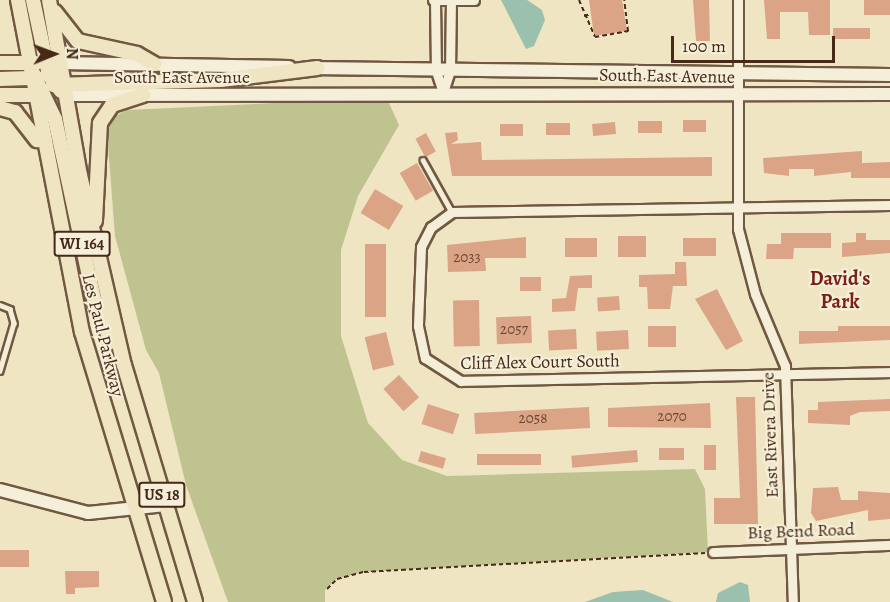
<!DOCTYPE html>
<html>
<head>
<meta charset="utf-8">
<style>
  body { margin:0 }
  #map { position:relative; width:890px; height:602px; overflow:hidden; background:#efe5c3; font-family:Alegreya,serif }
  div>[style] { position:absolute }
  .green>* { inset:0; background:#bfc390 }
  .water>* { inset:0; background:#9bc0ae }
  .building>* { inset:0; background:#dca487; transform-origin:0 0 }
  .path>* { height:2px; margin-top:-1px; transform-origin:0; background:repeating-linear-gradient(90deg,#462917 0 4.5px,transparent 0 7.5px) }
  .roads { filter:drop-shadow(2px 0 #705842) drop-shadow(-2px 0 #705842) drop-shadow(0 2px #705842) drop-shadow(0 -2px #705842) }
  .lane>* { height:4.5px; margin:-2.25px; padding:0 2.25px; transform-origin:2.25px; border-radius:2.25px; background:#f5eed8 }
  .street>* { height:9px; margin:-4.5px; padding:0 4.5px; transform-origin:4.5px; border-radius:4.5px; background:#f5eed8 }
  .secondary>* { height:12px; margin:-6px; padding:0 6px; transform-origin:6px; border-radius:6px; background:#f5eed8 }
  .primary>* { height:14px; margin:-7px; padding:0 7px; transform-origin:7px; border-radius:7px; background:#efe5c3 }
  span { translate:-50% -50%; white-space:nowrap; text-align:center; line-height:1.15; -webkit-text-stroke:4.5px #f5eed8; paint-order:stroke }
  .number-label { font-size:15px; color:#6c4833 }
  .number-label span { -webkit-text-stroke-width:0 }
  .shield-label span { padding:2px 4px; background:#f5eed8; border:2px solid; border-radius:4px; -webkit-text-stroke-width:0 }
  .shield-label { font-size:16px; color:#462917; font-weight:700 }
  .street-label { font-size:18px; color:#462917 }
  .neighbourhood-label { font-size:20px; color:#7a1f14; font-weight:700 }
  .north { position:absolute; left:24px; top:24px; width:60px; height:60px; -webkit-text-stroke:4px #f5eed8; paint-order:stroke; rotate:89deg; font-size:16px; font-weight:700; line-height:24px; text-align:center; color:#462917 }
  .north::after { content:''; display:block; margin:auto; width:21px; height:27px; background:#462917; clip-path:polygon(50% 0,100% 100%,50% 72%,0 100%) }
  .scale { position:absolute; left:671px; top:36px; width:164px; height:27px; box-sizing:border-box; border:3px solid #462917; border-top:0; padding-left:8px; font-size:18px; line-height:21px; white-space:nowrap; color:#462917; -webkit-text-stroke:4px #f5eed8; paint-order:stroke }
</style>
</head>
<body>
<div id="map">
  <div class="green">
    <i style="clip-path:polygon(359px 99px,388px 101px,399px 125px,358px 196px,341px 250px,341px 336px,368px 423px,402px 460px,447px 476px,695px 469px,705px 489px,708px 552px,364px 572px,337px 579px,325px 590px,325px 602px,228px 602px,186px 485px,159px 373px,146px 350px,115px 236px,107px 132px,115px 116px,127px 110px)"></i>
  </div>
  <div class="water">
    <i style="clip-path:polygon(501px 0,527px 0,542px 10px,545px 20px,534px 46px,526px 49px)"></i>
    <i style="clip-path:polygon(740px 582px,748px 585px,750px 602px,716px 602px,718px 593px)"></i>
    <i style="clip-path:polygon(643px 590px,673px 602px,585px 602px,613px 592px)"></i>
  </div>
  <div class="building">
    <i style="clip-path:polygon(589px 0,622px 0,627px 31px,594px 36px)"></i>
    <i style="clip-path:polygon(693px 0,709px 0,710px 41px,696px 41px)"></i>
    <i style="clip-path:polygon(764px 0,830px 0,830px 35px,809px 35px,808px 12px,780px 12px,780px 39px,767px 39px)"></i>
    <i style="left:864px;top:0;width:26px;height:15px"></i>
    <i style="left:833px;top:28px;width:37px;height:11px"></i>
    <i style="left:706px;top:120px;width:12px;height:23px;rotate:90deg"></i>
    <i style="left:662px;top:121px;width:12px;height:24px;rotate:90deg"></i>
    <i style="left:615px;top:122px;width:12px;height:23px;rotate:85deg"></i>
    <i style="left:546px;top:123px;width:24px;height:12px"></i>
    <i style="left:523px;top:124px;width:12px;height:23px;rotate:90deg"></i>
    <i style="clip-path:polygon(457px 132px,458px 140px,451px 144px,481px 142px,482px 160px,712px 157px,712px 176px,452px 176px,445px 133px)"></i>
    <i style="left:426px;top:133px;width:21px;height:12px;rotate:62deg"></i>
    <i style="clip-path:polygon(862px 151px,862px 163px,890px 162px,890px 178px,851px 178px,851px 172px,814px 176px,814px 169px,789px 169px,789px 176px,764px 173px,763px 158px)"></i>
    <i style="left:417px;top:163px;width:32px;height:20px;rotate:60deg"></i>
    <i style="left:375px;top:189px;width:33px;height:28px;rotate:31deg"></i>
    <i style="clip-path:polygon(781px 233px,831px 233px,831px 248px,794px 248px,793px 259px,766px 259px,767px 244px,781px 244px)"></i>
    <i style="clip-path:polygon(856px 233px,866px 233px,866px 240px,890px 240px,890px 253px,842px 257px,842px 243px,856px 242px)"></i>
    <i style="left:618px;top:236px;width:28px;height:21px"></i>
    <i style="clip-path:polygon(526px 237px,526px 258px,485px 258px,486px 271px,448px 272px,447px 245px)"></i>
    <i style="left:597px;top:238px;width:19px;height:32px;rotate:90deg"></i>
    <i style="left:683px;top:238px;width:33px;height:18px"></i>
    <i style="left:365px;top:244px;width:21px;height:73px"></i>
    <i style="clip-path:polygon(675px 262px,686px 262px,687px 286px,673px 286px,670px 309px,648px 309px,647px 287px,639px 287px,639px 275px,675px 274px)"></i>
    <i style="clip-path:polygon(592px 275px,592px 288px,578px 288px,575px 311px,552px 312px,552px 299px,566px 298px,570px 276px)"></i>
    <i style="left:520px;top:277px;width:21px;height:14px"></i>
    <i style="clip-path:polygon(717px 289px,743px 341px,726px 350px,695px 299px)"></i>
    <i style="left:619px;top:296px;width:14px;height:22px;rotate:86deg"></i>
    <i style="left:479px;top:300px;width:46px;height:26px;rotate:89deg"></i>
    <i style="left:531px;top:316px;width:27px;height:35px;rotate:88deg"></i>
    <i style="left:676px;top:326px;width:21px;height:28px;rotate:90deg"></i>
    <i style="clip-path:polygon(838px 326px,890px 326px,890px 340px,799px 344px,799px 331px,838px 331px)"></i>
    <i style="left:576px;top:329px;width:20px;height:28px;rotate:87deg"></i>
    <i style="left:628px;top:330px;width:19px;height:32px;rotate:87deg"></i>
    <i style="left:386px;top:332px;width:34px;height:22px;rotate:76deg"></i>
    <i style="left:399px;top:375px;width:30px;height:21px;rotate:48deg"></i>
    <i style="clip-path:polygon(736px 397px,755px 397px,758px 524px,714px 524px,714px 498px,740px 498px)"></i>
    <i style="clip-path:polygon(890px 399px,890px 411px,860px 412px,850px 416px,850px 425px,808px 423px,808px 410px,818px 410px,818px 402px)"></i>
    <i style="clip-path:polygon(710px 403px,711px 428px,608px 427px,608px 408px)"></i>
    <i style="left:428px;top:404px;width:33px;height:21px;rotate:18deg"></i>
    <i style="left:589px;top:407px;width:21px;height:115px;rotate:87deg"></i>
    <i style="left:704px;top:445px;width:12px;height:25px"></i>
    <i style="left:684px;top:448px;width:12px;height:25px;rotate:90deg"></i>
    <i style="left:637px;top:450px;width:12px;height:66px;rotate:85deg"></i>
    <i style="left:421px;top:451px;width:26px;height:11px;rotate:16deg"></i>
    <i style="left:541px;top:454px;width:11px;height:64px;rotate:90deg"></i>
    <i style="clip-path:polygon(838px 487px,841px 500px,858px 500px,858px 491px,890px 493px,890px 519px,868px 521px,868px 510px,816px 521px,811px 513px,813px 488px)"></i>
    <i style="left:0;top:550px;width:29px;height:17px"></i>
    <i style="clip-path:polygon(65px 571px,99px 571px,99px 587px,75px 588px,75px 594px,66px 594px)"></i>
  </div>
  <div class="path">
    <i style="left:579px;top:0;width:40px;rotate:66.6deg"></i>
    <i style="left:595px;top:37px;width:34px;rotate:-10deg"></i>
    <i style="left:628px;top:31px;width:31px;rotate:-97deg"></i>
    <i style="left:584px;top:16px;width:7px;rotate:-16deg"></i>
    <i style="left:327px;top:589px;width:14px;rotate:-45deg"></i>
    <i style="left:337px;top:579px;width:28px;rotate:-15deg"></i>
    <i style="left:364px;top:572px;width:342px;rotate:-3.2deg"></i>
  </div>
  <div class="roads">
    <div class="lane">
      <i style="left:423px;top:160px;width:60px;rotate:60.9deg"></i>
      <i style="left:0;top:305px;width:11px;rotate:22deg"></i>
      <i style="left:10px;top:309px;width:15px;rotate:74deg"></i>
      <i style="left:14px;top:323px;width:50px;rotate:106.3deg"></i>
    </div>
    <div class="street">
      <i style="left:433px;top:0;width:41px"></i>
      <i style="left:435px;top:0;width:71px;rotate:89.2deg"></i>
      <i style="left:436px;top:71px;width:22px;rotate:72deg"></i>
      <i style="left:738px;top:0;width:229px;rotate:90deg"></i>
      <i style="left:738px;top:229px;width:67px;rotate:75.3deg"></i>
      <i style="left:755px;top:294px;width:78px;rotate:67.4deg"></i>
      <i style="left:785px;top:366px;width:236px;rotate:88.1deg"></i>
      <i style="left:443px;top:92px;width:22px;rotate:-72deg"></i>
      <i style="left:450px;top:71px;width:70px;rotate:-89.2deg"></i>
      <i style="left:890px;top:205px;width:438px;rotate:179.1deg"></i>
      <i style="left:452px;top:212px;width:26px;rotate:144deg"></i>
      <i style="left:431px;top:227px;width:22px;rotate:117deg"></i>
      <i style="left:421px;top:247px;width:79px;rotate:92.2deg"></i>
      <i style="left:418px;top:326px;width:33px;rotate:78deg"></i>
      <i style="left:425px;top:358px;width:43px;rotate:32.6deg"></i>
      <i style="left:461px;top:381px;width:429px;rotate:-1.2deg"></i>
      <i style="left:713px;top:552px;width:177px;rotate:-2.3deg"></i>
    </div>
    <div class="secondary">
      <i style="left:59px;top:63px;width:230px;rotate:1deg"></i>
      <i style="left:309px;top:68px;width:581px;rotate:0.69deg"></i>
      <i style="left:65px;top:95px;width:825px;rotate:-0.07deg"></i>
      <i style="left:0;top:490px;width:91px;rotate:14.6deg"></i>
      <i style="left:88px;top:513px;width:78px;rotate:-5.9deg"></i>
    </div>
    <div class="primary">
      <i style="left:18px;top:0;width:338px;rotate:79.1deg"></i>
      <i style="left:82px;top:332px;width:282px;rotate:73.1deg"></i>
      <i style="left:33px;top:0;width:77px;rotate:78deg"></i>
      <i style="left:49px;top:75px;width:20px;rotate:53deg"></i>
      <i style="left:49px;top:0;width:178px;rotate:80deg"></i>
      <i style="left:80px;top:175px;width:195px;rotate:77deg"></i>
      <i style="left:124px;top:365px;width:247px;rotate:73.3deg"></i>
      <i style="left:55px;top:12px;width:37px;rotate:52deg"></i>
      <i style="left:78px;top:41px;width:60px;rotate:12.4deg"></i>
      <i style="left:137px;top:54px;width:20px;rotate:30deg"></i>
      <i style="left:0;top:63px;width:36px"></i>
      <i style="left:31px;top:69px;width:55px;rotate:64.4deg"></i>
      <i style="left:55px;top:119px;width:184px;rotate:77.8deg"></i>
      <i style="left:94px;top:299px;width:46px;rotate:68.4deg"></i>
      <i style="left:0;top:79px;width:37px;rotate:-2deg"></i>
      <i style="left:53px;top:85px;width:168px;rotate:-1.7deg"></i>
      <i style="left:221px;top:80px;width:97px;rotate:-7.1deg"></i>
      <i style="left:0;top:95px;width:42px"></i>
      <i style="left:0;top:108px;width:16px;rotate:15deg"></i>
      <i style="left:15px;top:112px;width:36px;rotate:52deg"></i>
      <i style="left:95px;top:221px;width:98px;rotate:-87.1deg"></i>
      <i style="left:100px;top:123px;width:22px;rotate:-56deg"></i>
      <i style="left:112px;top:105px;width:33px;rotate:-18deg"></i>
    </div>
  </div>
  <div class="number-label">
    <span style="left:467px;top:258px">2033</span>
    <span style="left:514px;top:330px">2057</span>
    <span style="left:672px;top:417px">2070</span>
    <span style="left:533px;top:419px">2058</span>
  </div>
  <div class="shield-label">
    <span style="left:82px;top:244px">WI 164</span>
    <span style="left:162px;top:495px">US 18</span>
  </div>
  <div class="street-label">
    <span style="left:667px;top:76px;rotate:1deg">South East Avenue</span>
    <span style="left:182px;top:77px">South East Avenue</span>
    <span style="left:103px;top:335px;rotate:76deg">Les Paul Parkway</span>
    <span style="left:540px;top:362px;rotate:-1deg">Cliff Alex Court South</span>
    <span style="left:770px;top:435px;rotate:-92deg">East Rivera Drive</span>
    <span style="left:801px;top:531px;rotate:-2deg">Big Bend Road</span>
  </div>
  <div class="neighbourhood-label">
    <span style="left:840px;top:290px">David's<br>Park</span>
  </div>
  <div class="north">N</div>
  <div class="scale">100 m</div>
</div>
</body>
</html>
